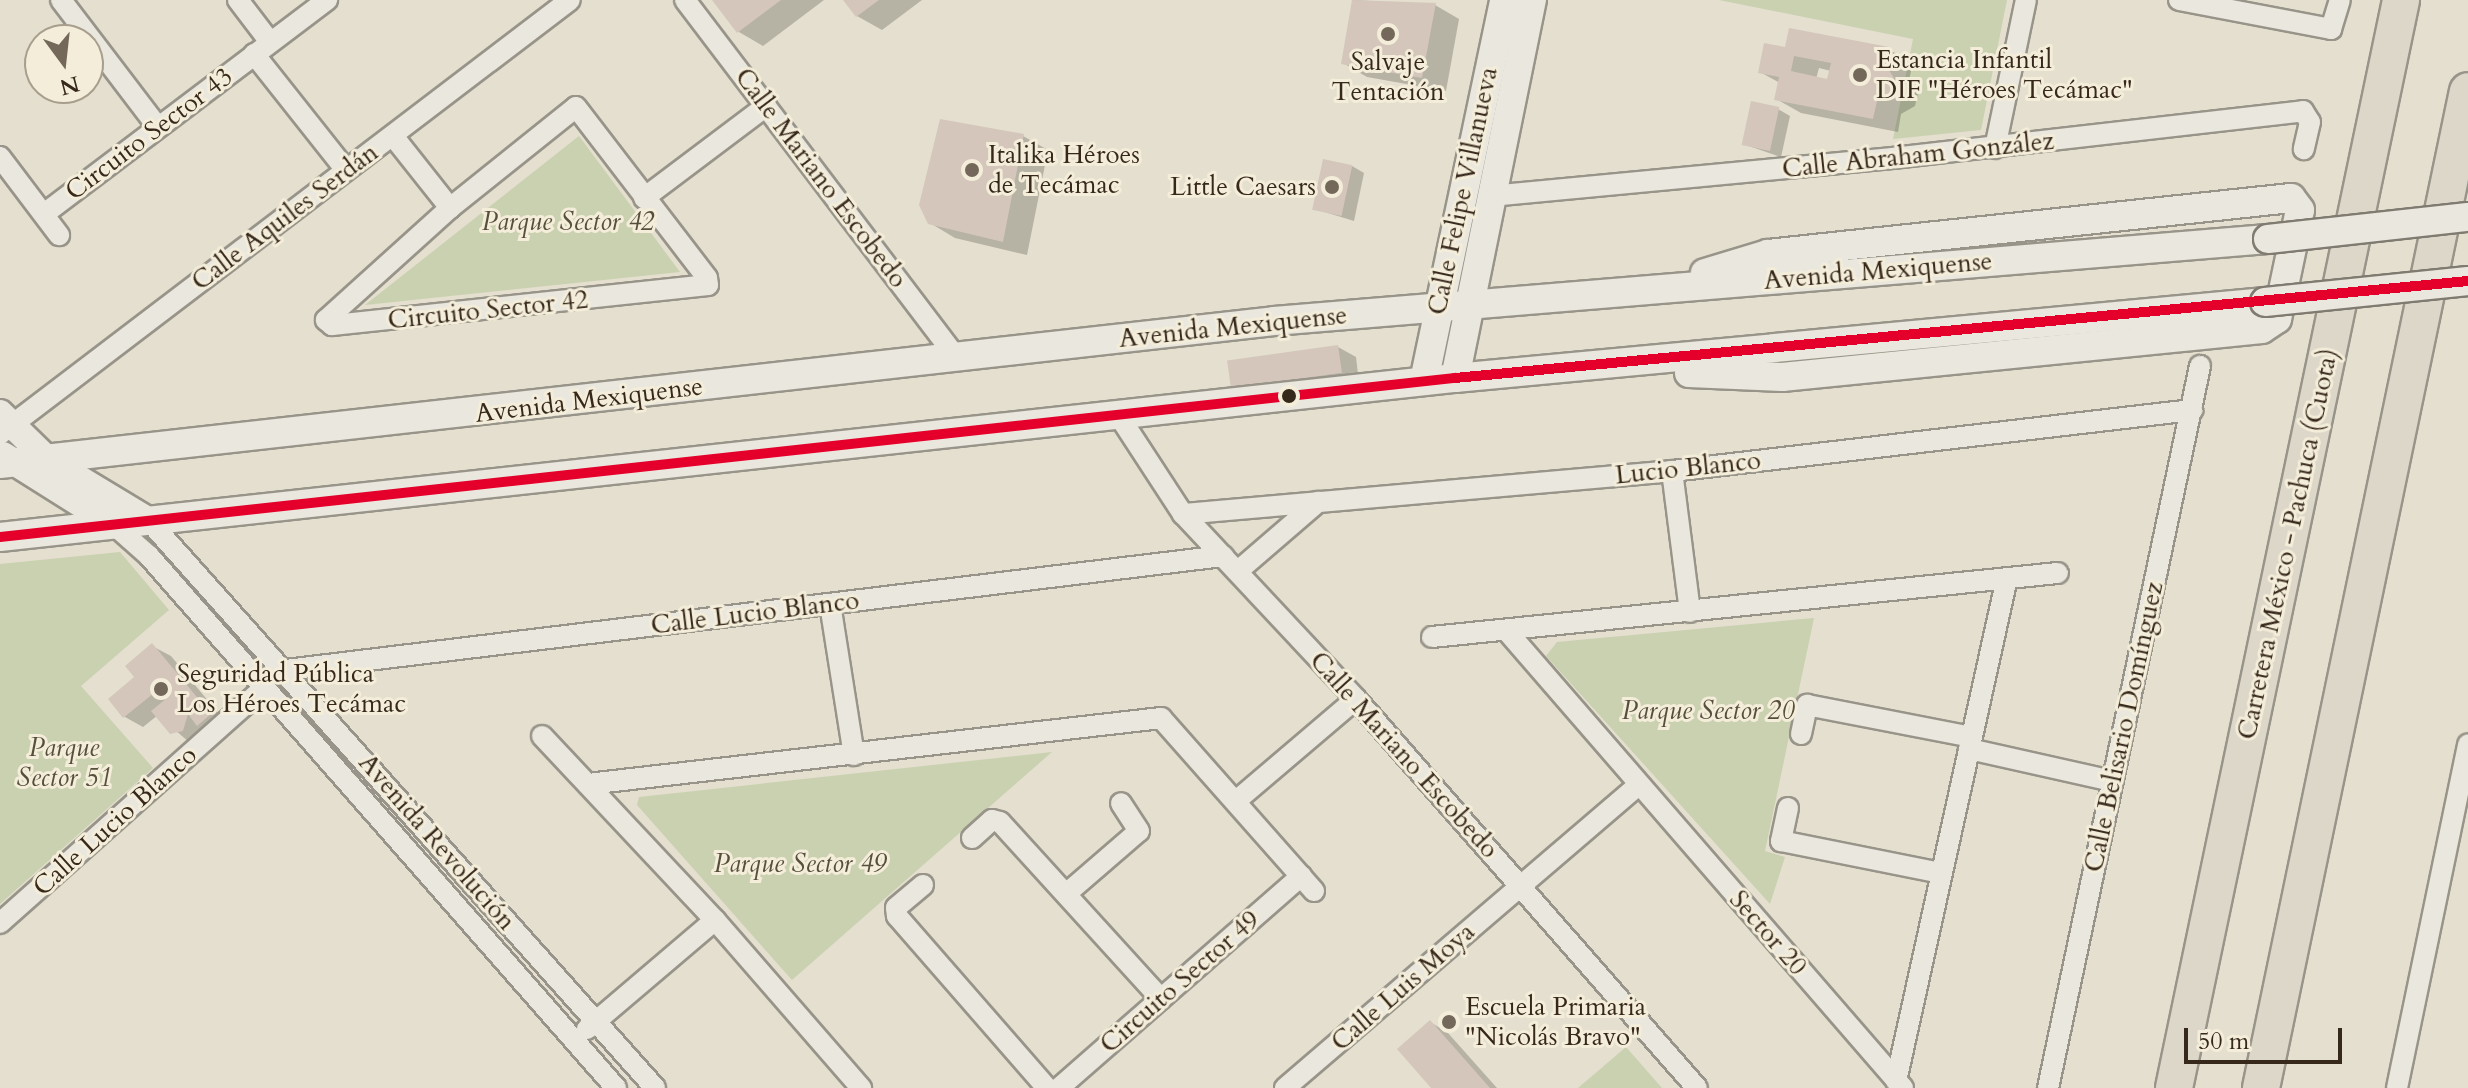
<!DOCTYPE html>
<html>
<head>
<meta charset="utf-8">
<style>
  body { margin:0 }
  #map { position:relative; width:2468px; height:1088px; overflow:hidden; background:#e4dfce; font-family:Cardo,serif }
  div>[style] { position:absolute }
  .green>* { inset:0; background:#cad1b0 }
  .shadow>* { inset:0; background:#0003 }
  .building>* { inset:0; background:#d4c6bb; transform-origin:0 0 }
  .roads { filter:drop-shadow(2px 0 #989489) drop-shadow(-2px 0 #989489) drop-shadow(0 2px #989489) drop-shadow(0 -2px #989489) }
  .minor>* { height:20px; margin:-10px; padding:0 10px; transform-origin:10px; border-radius:10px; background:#eae7de }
  .tertiary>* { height:26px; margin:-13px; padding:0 13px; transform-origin:13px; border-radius:13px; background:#eae7de }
  .secondary>* { height:28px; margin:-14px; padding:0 14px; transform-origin:14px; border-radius:14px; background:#eae7de }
  .motorway>* { height:36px; margin:-18px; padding:0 18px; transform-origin:18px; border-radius:18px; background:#ddd7c9 }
  .bridges { filter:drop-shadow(2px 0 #807b71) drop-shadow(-2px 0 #807b71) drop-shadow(0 2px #807b71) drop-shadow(0 -2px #807b71) }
  .secondary-bridge>* { height:28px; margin:-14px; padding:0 14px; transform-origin:14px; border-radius:14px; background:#eae7de }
  .bus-1>* { height:10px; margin:-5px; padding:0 5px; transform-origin:5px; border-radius:5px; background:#e4002b }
  .dots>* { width:22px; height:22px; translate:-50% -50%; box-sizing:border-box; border:4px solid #f3edd9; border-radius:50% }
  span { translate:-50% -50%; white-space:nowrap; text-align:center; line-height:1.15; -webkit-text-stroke:6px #f3edd9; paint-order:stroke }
  .poi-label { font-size:26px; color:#37281c }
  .left { translate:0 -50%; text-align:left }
  .right { translate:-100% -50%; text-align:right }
  .street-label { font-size:26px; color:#37281c }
  .park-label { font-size:26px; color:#564f3b; font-style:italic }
  .north { position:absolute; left:24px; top:24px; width:80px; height:80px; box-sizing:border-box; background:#f3edd9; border:2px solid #a89e8d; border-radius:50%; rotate:165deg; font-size:22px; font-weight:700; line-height:32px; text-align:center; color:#37281c }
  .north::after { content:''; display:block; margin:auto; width:28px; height:36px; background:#74685a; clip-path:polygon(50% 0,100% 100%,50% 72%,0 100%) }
  .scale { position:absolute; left:2184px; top:1028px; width:158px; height:36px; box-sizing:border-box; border:4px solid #37281c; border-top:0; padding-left:10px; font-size:24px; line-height:28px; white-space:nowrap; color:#37281c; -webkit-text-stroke:6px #f3edd9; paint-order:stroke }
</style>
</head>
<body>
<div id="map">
  <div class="green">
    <i style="clip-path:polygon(1719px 0,2007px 0,1981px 130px,1893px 139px,1913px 39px)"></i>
    <i style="clip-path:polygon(579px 136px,680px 272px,365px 305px)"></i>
    <i style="clip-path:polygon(120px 552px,169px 610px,81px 686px,153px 768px,0 904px,0 564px)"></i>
    <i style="clip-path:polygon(1814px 618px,1765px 851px,1785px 857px,1770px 904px,1546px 656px,1557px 642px)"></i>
    <i style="clip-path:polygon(1052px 752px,792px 980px,637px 805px,639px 797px)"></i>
    <i style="clip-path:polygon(1626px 1047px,1662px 1088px,1578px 1088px)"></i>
  </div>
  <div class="shadow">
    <i style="clip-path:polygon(715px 0,824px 0,763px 46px,739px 32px)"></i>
    <i style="clip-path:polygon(845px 0,922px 0,882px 30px,857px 16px)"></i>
    <i style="clip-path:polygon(1354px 0,1435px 5px,1459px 19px,1446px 91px,1367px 77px,1343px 63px)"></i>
    <i style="clip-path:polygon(evenodd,1787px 49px,1888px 49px,1913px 63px,1909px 80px,1918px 93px,1915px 106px,1901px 114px,1898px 132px,1801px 113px,1776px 99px,1780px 83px,1760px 72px,1787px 49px,1819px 68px,1831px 71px,1829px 81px,1816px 79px,1819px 68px)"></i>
    <i style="clip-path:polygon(1778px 109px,1790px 116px,1781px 157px,1743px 144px)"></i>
    <i style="clip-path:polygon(1023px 136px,1048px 150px,1027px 255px,955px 238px,930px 223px)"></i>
    <i style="clip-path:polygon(1352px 166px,1364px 173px,1354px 221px,1315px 209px)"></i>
    <i style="clip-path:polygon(1338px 347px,1356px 357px,1359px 383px,1250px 395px,1232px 384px)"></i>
    <i style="clip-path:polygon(152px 646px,171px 656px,228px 725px,190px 743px,158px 715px,143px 727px,125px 717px,111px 699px,137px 678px)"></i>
    <i style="clip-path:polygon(1430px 1022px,1448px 1033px,1497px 1088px,1433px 1088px)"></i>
  </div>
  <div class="building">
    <i style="clip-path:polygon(712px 0,781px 0,737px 33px)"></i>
    <i style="clip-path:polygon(843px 0,879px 0,856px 17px)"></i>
    <i style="clip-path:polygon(1352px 0,1436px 3px,1422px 78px,1341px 64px)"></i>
    <i style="clip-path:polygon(evenodd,1789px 28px,1889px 47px,1885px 64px,1894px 78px,1890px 92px,1877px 101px,1873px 119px,1774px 100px,1779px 77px,1758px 73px,1764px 43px,1785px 47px,1789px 28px,1794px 56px,1831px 63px,1827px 79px,1791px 71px,1794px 56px)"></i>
    <i style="left:1751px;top:101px;width:29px;height:45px;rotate:12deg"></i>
    <i style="clip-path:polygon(940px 119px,1024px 134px,1003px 242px,928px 224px,919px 205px)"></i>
    <i style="left:1323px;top:159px;width:30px;height:52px;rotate:12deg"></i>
    <i style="left:1338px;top:345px;width:28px;height:112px;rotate:82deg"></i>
    <i style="clip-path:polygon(152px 643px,211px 714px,197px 726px,188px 714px,183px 731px,170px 734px,151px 711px,167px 698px,159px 689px,123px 718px,108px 699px,134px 677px,125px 666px)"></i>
    <i style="clip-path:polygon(1430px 1020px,1490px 1088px,1431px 1088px,1397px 1049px)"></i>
  </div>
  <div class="roads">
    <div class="minor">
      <i style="left:61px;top:0;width:158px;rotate:52.7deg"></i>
      <i style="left:238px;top:0;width:53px;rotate:52.7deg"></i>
      <i style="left:685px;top:0;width:448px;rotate:52.8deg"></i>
      <i style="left:2179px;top:0;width:155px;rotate:10.8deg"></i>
      <i style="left:2331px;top:29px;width:30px;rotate:-73deg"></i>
      <i style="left:254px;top:54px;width:148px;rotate:51.6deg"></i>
      <i style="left:576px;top:107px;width:215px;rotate:52.5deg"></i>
      <i style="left:707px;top:278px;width:7px;rotate:82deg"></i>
      <i style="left:708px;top:285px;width:378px;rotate:173.9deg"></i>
      <i style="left:332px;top:325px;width:8px;rotate:-140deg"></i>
      <i style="left:326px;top:320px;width:167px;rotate:-42.1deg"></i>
      <i style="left:450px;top:208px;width:161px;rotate:-38.7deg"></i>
      <i style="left:393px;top:136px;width:92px;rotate:51.6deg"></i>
      <i style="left:1995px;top:148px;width:151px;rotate:-78.2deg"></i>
      <i style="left:0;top:157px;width:98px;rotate:52.9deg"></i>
      <i style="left:1490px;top:196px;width:405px;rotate:-5.4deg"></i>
      <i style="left:1893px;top:158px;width:413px;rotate:-6.5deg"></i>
      <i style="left:2303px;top:111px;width:13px;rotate:58deg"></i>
      <i style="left:2310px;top:122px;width:28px;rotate:103deg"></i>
      <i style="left:644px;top:198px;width:153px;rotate:-37deg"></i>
      <i style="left:44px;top:214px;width:355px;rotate:-37.1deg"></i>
      <i style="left:1119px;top:416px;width:117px;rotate:56.9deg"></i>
      <i style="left:1183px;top:514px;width:253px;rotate:46.9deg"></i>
      <i style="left:1356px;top:699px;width:517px;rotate:48.76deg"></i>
      <i style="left:0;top:434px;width:716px;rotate:-37.29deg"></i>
      <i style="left:1672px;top:471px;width:142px;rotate:82.7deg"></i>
      <i style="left:1183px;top:514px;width:491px;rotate:-5deg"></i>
      <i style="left:1672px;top:471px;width:524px;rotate:-6.69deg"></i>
      <i style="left:149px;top:521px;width:760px;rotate:48.25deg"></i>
      <i style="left:114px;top:525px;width:47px;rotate:41.5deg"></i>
      <i style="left:149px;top:556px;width:708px;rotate:48.72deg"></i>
      <i style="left:1238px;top:571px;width:106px;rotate:-40.8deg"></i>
      <i style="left:830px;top:604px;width:153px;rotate:81deg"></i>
      <i style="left:1506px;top:630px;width:606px;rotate:49.08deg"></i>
      <i style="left:1432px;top:637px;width:629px;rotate:-5.84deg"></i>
      <i style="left:286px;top:670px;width:944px;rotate:-6.94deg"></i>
      <i style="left:1801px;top:734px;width:30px;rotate:-78deg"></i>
      <i style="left:1807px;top:705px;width:167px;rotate:11deg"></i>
      <i style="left:542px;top:736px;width:253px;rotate:46.8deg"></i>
      <i style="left:715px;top:920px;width:223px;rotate:49deg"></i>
      <i style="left:1969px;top:749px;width:147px;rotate:12.6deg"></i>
      <i style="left:588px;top:784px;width:577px;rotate:-6.57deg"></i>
      <i style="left:1161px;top:718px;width:231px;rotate:48.5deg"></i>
      <i style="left:1236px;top:801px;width:157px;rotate:-40.4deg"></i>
      <i style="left:1788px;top:808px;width:34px;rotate:102deg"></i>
      <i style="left:1781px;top:841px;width:163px;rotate:11.3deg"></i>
      <i style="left:972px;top:838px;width:27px;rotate:-42deg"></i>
      <i style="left:992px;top:820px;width:8px;rotate:14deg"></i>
      <i style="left:1000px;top:822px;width:239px;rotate:47.7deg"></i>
      <i style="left:923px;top:885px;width:35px;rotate:140deg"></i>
      <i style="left:896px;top:908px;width:8px;rotate:83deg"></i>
      <i style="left:897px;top:916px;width:228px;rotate:48.9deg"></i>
      <i style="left:1066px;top:894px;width:96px;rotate:-40.8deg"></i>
      <i style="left:1139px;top:831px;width:33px;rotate:-123deg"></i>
      <i style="left:0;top:923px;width:355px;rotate:-41.7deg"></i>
      <i style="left:587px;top:1029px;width:168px;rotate:-40.4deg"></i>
      <i style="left:1896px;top:1081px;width:515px;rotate:-77.56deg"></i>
      <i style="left:1059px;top:1088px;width:322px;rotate:-41.2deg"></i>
      <i style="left:1285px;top:1088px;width:466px;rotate:-40.6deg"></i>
      <i style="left:2048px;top:1088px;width:738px;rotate:-78.11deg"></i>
      <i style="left:2397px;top:1088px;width:351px;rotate:-78.3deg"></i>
    </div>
    <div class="tertiary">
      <i style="left:0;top:413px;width:67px;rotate:44.4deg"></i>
      <i style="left:48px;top:460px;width:118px;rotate:31.1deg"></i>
      <i style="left:3px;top:455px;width:131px;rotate:32.2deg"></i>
    </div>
    <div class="secondary">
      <i style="left:1689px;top:373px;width:93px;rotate:2.5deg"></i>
      <i style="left:1782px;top:377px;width:482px;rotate:-5.7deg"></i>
      <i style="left:2262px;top:329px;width:18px;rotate:-34deg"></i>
      <i style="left:2277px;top:319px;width:111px;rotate:-78.1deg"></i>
      <i style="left:2300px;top:210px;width:15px;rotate:-127deg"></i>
      <i style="left:2291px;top:198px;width:526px;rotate:173.89deg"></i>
      <i style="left:1768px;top:254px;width:66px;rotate:163.2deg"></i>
      <i style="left:1455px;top:378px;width:386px;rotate:-78.5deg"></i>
      <i style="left:1424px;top:381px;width:389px;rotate:-78.1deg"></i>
      <i style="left:0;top:464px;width:1282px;rotate:-6.4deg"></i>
      <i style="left:1274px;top:321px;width:997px;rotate:-4.72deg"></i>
      <i style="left:0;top:537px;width:1464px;rotate:-6.24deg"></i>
      <i style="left:1455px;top:378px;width:814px;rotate:-5.36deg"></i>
    </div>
    <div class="motorway">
      <i style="left:2174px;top:1088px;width:1111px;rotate:-78.21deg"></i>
      <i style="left:2261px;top:1088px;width:1018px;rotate:-78.27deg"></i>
    </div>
  </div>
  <div class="bridges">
    <div class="secondary-bridge">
      <i style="left:2268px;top:239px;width:201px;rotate:-6.3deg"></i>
      <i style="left:2265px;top:302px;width:204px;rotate:-5.9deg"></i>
    </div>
  </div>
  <div class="bus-1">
    <i style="left:0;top:537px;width:1464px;rotate:-6.24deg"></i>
    <i style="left:1455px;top:378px;width:1018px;rotate:-5.47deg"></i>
  </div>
  <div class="dots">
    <i style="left:1388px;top:34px;background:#74685a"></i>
    <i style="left:1860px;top:75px;background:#74685a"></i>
    <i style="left:972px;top:170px;background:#74685a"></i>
    <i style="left:1332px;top:187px;background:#74685a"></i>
    <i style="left:1289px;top:396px;background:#37281c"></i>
    <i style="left:161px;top:689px;background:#74685a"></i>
    <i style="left:1449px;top:1022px;background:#74685a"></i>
  </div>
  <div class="poi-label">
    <span class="left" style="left:1876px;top:75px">Estancia Infantil<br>DIF "Héroes Tecámac"</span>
    <span style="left:1388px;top:77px">Salvaje<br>Tentación</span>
    <span class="left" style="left:988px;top:170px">Italika Héroes<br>de Tecámac</span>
    <span class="right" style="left:1316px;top:187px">Little Caesars</span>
    <span class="left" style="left:177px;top:689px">Seguridad Pública<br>Los Héroes Tecámac</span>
    <span class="left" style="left:1465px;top:1022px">Escuela Primaria<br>"Nicolás Bravo"</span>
  </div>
  <div class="street-label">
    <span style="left:149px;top:134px;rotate:-37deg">Circuito Sector 43</span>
    <span style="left:1918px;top:155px;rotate:-6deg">Calle Abraham González</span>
    <span style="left:821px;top:178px;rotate:53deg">Calle Mariano Escobedo</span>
    <span style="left:1463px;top:191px;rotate:-78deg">Calle Felipe Villanueva</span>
    <span style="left:285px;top:217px;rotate:-37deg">Calle Aquiles Serdán</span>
    <span style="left:1878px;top:271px;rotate:-5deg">Avenida Mexiquense</span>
    <span style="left:488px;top:310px;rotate:-6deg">Circuito Sector 42</span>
    <span style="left:1233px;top:327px;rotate:-6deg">Avenida Mexiquense</span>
    <span style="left:589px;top:400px;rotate:-7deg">Avenida Mexiquense</span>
    <span style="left:1688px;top:468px;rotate:-6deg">Lucio Blanco</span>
    <span style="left:2288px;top:544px;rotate:-78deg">Carretera México - Pachuca (Cuota)</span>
    <span style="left:755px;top:613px;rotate:-7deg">Calle Lucio Blanco</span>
    <span style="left:2124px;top:727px;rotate:-78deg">Calle Belisario Domínguez</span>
    <span style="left:1404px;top:755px;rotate:48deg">Calle Mariano Escobedo</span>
    <span style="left:115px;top:821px;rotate:-42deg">Calle Lucio Blanco</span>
    <span style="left:437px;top:842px;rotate:49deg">Avenida Revolución</span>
    <span style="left:1768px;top:933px;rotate:49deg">Sector 20</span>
    <span style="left:1180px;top:982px;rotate:-41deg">Circuito Sector 49</span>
    <span style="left:1403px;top:987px;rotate:-41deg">Calle Luis Moya</span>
  </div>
  <div class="park-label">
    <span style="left:568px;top:222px">Parque Sector 42</span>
    <span style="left:1708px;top:711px">Parque Sector 20</span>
    <span style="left:64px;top:763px">Parque<br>Sector 51</span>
    <span style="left:800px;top:864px">Parque Sector 49</span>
  </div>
  <div class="north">N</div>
  <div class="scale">50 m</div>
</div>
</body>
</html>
